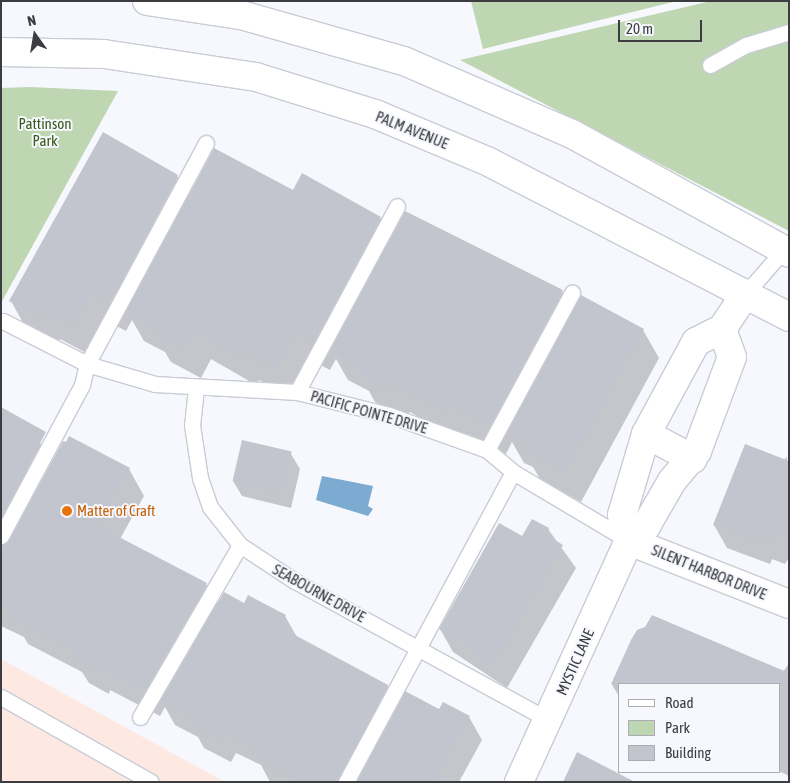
<!DOCTYPE html>
<html>
<head>
<meta charset="utf-8">
<style>
  body { margin:0 }
  #map { position:relative; width:790px; height:783px; overflow:hidden; background:#f6f8fe; font-family:"Asap Condensed",sans-serif }
  div>[style] { position:absolute }
  .industrial>* { inset:0; background:#fde9e2 }
  .green>* { inset:0; background:#bfd6b2 }
  .water>* { inset:0; background:#7caad0 }
  .shadow>* { inset:0; background:#0003 }
  .building>* { inset:0; background:#c2c5ce; transform-origin:0 0 }
  .roads { filter:drop-shadow(1px 0 #c9ccd6) drop-shadow(-1px 0 #c9ccd6) drop-shadow(0 1px #c9ccd6) drop-shadow(0 -1px #c9ccd6) }
  .lane>* { height:15px; margin:-7.5px; padding:0 7.5px; transform-origin:7.5px; border-radius:7.5px; background:#fff }
  .street>* { height:28px; margin:-14px; padding:0 14px; transform-origin:14px; border-radius:14px; background:#fff }
  .secondary>* { height:28px; margin:-14px; padding:0 14px; transform-origin:14px; border-radius:14px; background:#fff }
  .dots>* { width:14px; height:14px; translate:-50% -50%; box-sizing:border-box; border:2px solid #f6f8fe; border-radius:50% }
  span { translate:-50% -50%; white-space:nowrap; text-align:center; line-height:1.15; -webkit-text-stroke:4px #f6f8fe; paint-order:stroke }
  .park-label { font-size:15px; color:#355b18 }
  .street-label { font-size:15px; color:#3b3d41 }
  .food-label { font-size:15px; color:#c56008 }
  .left { translate:0 -50%; text-align:left }
  .frame { position:absolute; inset:0; border:2px solid #3b3d41; pointer-events:none }
  .legend { position:absolute; left:618px; top:683px; width:162px; height:90px; box-sizing:border-box; background:#f6f8fe; border:1px solid #abadb2; margin:0; padding:6px 9px; list-style:none; font-size:15px; color:#3b3d41 }
  .legend li { display:flex; align-items:center; gap:10px; height:25px }
  .legend b { width:25px; border:1px solid #abadb2 }
  .north { position:absolute; left:10px; top:10px; width:50px; height:50px; -webkit-text-stroke:4px #f6f8fe; paint-order:stroke; rotate:347deg; font-size:14px; font-weight:700; line-height:20px; text-align:center; color:#3b3d41 }
  .north::after { content:''; display:block; margin:auto; width:18px; height:22px; background:#3b3d41; clip-path:polygon(50% 0,100% 100%,50% 72%,0 100%) }
  .scale { position:absolute; left:618px; top:20px; width:84px; height:22px; box-sizing:border-box; border:2px solid #3b3d41; border-top:0; padding-left:6px; font-size:15px; line-height:18px; white-space:nowrap; color:#3b3d41; -webkit-text-stroke:4px #f6f8fe; paint-order:stroke }
</style>
</head>
<body>
<div id="map">
  <div class="industrial">
    <i style="clip-path:polygon(1px 659px,225px 782px,1px 782px)"></i>
  </div>
  <div class="green">
    <i style="clip-path:polygon(471px 1px,677px 1px,483px 49px)"></i>
    <i style="clip-path:polygon(711px 1px,789px 1px,789px 231px,460px 60px)"></i>
    <i style="clip-path:polygon(30px 87px,118px 91px,1px 303px,1px 88px)"></i>
  </div>
  <div class="water">
    <i style="clip-path:polygon(322px 476px,373px 486px,368px 506px,373px 509px,368px 516px,316px 500px)"></i>
  </div>
  <div class="shadow">
    <i style="clip-path:polygon(177px 176px,189px 196px,293px 192px,380px 218px,392px 238px,562px 291px,574px 311px,643px 330px,659px 358px,581px 502px,540px 479px,533px 467px,524px 463px,512px 442px,506px 454px,468px 434px,464px 442px,410px 412px,406px 418px,375px 402px,369px 391px,348px 380px,336px 359px,330px 370px,313px 361px,292px 398px,259px 380px,256px 385px,211px 359px,201px 378px,171px 362px,165px 352px,144px 341px,132px 320px,126px 331px,109px 322px,90px 355px,60px 339px,57px 346px,27px 330px,11px 301px)"></i>
    <i style="clip-path:polygon(1px 408px,29px 424px,46px 453px,1px 533px)"></i>
    <i style="clip-path:polygon(291px 454px,300px 469px,291px 508px,242px 496px,233px 481px)"></i>
    <i style="clip-path:polygon(787px 457px,789px 558px,785px 564px,772px 559px,770px 564px,727px 548px,714px 525px)"></i>
    <i style="clip-path:polygon(129px 469px,144px 496px,120px 539px,206px 584px,218px 604px,244px 604px,285px 616px,297px 637px,387px 685px,399px 706px,469px 717px,482px 740px,459px 782px,270px 782px,261px 765px,236px 753px,231px 762px,204px 748px,198px 737px,175px 725px,165px 707px,160px 716px,110px 690px,109px 694px,89px 683px,82px 672px,28px 644px,24px 637px,1px 626px,1px 562px)"></i>
    <i style="clip-path:polygon(548px 529px,576px 568px,507px 688px,453px 652px,440px 629px,523px 537px)"></i>
    <i style="clip-path:polygon(632px 641px,783px 672px,789px 663px,789px 776px,779px 771px,779px 684px,619px 684px,619px 696px,612px 685px)"></i>
  </div>
  <div class="building">
    <i style="clip-path:polygon(103px 132px,178px 175px,109px 303px,92px 294px,74px 327px,43px 312px,40px 318px,9px 301px)"></i>
    <i style="clip-path:polygon(214px 148px,293px 190px,302px 173px,381px 217px,313px 342px,296px 333px,275px 370px,242px 352px,239px 357px,194px 331px,184px 350px,153px 334px,156px 328px,126px 312px)"></i>
    <i style="clip-path:polygon(405px 211px,563px 290px,489px 426px,452px 406px,447px 414px,393px 384px,390px 391px,357px 373px,360px 368px,330px 351px)"></i>
    <i style="clip-path:polygon(581px 295px,644px 329px,565px 474px,522px 451px,525px 444px,506px 434px)"></i>
    <i style="clip-path:polygon(1px 407px,46px 432px,1px 516px)"></i>
    <i style="clip-path:polygon(69px 436px,130px 468px,98px 526px,207px 583px,145px 690px,95px 664px,94px 669px,72px 657px,74px 650px,11px 618px,13px 614px,1px 608px,1px 545px,9px 540px,63px 441px,66px 442px)"></i>
    <i style="left:242px;top:440px;width:51px;height:42px;rotate:13deg"></i>
    <i style="clip-path:polygon(745px 444px,789px 461px,789px 538px,776px 533px,772px 542px,760px 537px,757px 542px,713px 525px)"></i>
    <i style="clip-path:polygon(532px 519px,549px 528px,547px 535px,563px 545px,493px 666px,471px 653px,473px 649px,439px 629px,499px 523px,522px 536px)"></i>
    <i style="clip-path:polygon(224px 592px,244px 603px,248px 595px,286px 615px,280px 627px,388px 685px,337px 782px,299px 782px,256px 759px,260px 750px,223px 731px,218px 740px,190px 725px,193px 720px,161px 702px)"></i>
    <i style="clip-path:polygon(652px 615px,789px 673px,789px 684px,611px 684px,631px 640px,637px 630px,645px 627px)"></i>
    <i style="clip-path:polygon(405px 691px,439px 709px,443px 702px,470px 716px,434px 782px,357px 782px)"></i>
    <i style="clip-path:polygon(577px 752px,635px 782px,563px 782px)"></i>
  </div>
  <div class="roads">
    <div class="lane">
      <i style="left:710px;top:65px;width:41px;rotate:-29.1deg"></i>
      <i style="left:746px;top:45px;width:45px;rotate:-16.8deg"></i>
      <i style="left:746px;top:293px;width:62px;rotate:-48.9deg"></i>
      <i style="left:3px;top:321px;width:94px;rotate:27.1deg"></i>
      <i style="left:87px;top:364px;width:71px;rotate:16.4deg"></i>
      <i style="left:155px;top:384px;width:142px;rotate:3.2deg"></i>
      <i style="left:297px;top:392px;width:95px;rotate:14deg"></i>
      <i style="left:389px;top:415px;width:104px;rotate:19.7deg"></i>
      <i style="left:487px;top:450px;width:34px;rotate:40deg"></i>
      <i style="left:513px;top:472px;width:135px;rotate:30.7deg"></i>
      <i style="left:196px;top:388px;width:37px;rotate:96deg"></i>
      <i style="left:192px;top:425px;width:54px;rotate:81.4deg"></i>
      <i style="left:200px;top:478px;width:31px;rotate:71deg"></i>
      <i style="left:210px;top:507px;width:48px;rotate:51.7deg"></i>
      <i style="left:240px;top:545px;width:64px;rotate:33.4deg"></i>
      <i style="left:293px;top:580px;width:292px;rotate:28.7deg"></i>
      <i style="left:297px;top:392px;width:211px;rotate:-61.7deg"></i>
      <i style="left:487px;top:450px;width:179px;rotate:-61.6deg"></i>
      <i style="left:1px;top:536px;width:171px;rotate:-61.8deg"></i>
      <i style="left:82px;top:385px;width:22px;rotate:-77deg"></i>
      <i style="left:87px;top:364px;width:251px;rotate:-61.7deg"></i>
      <i style="left:1px;top:697px;width:172px;rotate:29.5deg"></i>
      <i style="left:140px;top:717px;width:199px;rotate:-59.8deg"></i>
      <i style="left:346px;top:782px;width:352px;rotate:-61.7deg"></i>
    </div>
    <div class="street">
      <i style="left:646px;top:434px;width:53px;rotate:28deg"></i>
      <i style="left:629px;top:541px;width:27px;rotate:-105deg"></i>
      <i style="left:622px;top:515px;width:84px;rotate:-73.5deg"></i>
      <i style="left:646px;top:434px;width:105px;rotate:-61.5deg"></i>
      <i style="left:696px;top:342px;width:29px;rotate:-27deg"></i>
      <i style="left:722px;top:329px;width:43px;rotate:-56.3deg"></i>
      <i style="left:629px;top:541px;width:172px;rotate:21.5deg"></i>
      <i style="left:519px;top:782px;width:265px;rotate:-65.5deg"></i>
      <i style="left:629px;top:541px;width:23px;rotate:-41deg"></i>
      <i style="left:646px;top:526px;width:52px;rotate:-60deg"></i>
      <i style="left:672px;top:481px;width:39px;rotate:-50deg"></i>
      <i style="left:697px;top:451px;width:100px;rotate:-69.6deg"></i>
      <i style="left:732px;top:357px;width:30px;rotate:-110deg"></i>
    </div>
    <div class="secondary">
      <i style="left:147px;top:1px;width:95px;rotate:8.5deg"></i>
      <i style="left:241px;top:15px;width:169px;rotate:15.8deg"></i>
      <i style="left:404px;top:61px;width:183px;rotate:23.5deg"></i>
      <i style="left:572px;top:134px;width:247px;rotate:28.7deg"></i>
      <i style="left:1px;top:52px;width:103px;rotate:1.1deg"></i>
      <i style="left:104px;top:54px;width:154px;rotate:8.6deg"></i>
      <i style="left:256px;top:77px;width:125px;rotate:17.3deg"></i>
      <i style="left:375px;top:114px;width:121px;rotate:22.8deg"></i>
      <i style="left:487px;top:161px;width:340px;rotate:27.3deg"></i>
    </div>
  </div>
  <div class="dots">
    <i style="left:67px;top:511px;background:#e8710a"></i>
  </div>
  <div class="park-label">
    <span style="left:45px;top:132px">Pattinson<br>Park</span>
  </div>
  <div class="street-label">
    <span style="left:412px;top:130px;rotate:22deg">PALM AVENUE</span>
    <span style="left:369px;top:412px;rotate:16deg">PACIFIC POINTE DRIVE</span>
    <span style="left:709px;top:572px;rotate:22deg">SILENT HARBOR DRIVE</span>
    <span style="left:319px;top:593px;rotate:29deg">SEABOURNE DRIVE</span>
    <span style="left:575px;top:662px;rotate:-66deg">MYSTIC LANE</span>
  </div>
  <div class="food-label">
    <span class="left" style="left:77px;top:511px">Matter of Craft</span>
  </div>
  <div class="frame"></div>
  <ul class="legend">
  <li><b style="height:6px;background:#fff"></b>Road</li>
  <li><b style="height:14px;background:#bfd6b2"></b>Park</li>
  <li><b style="height:14px;background:#c2c5ce"></b>Building</li>
  </ul>
  <div class="north">N</div>
  <div class="scale">20 m</div>
</div>
</body>
</html>
